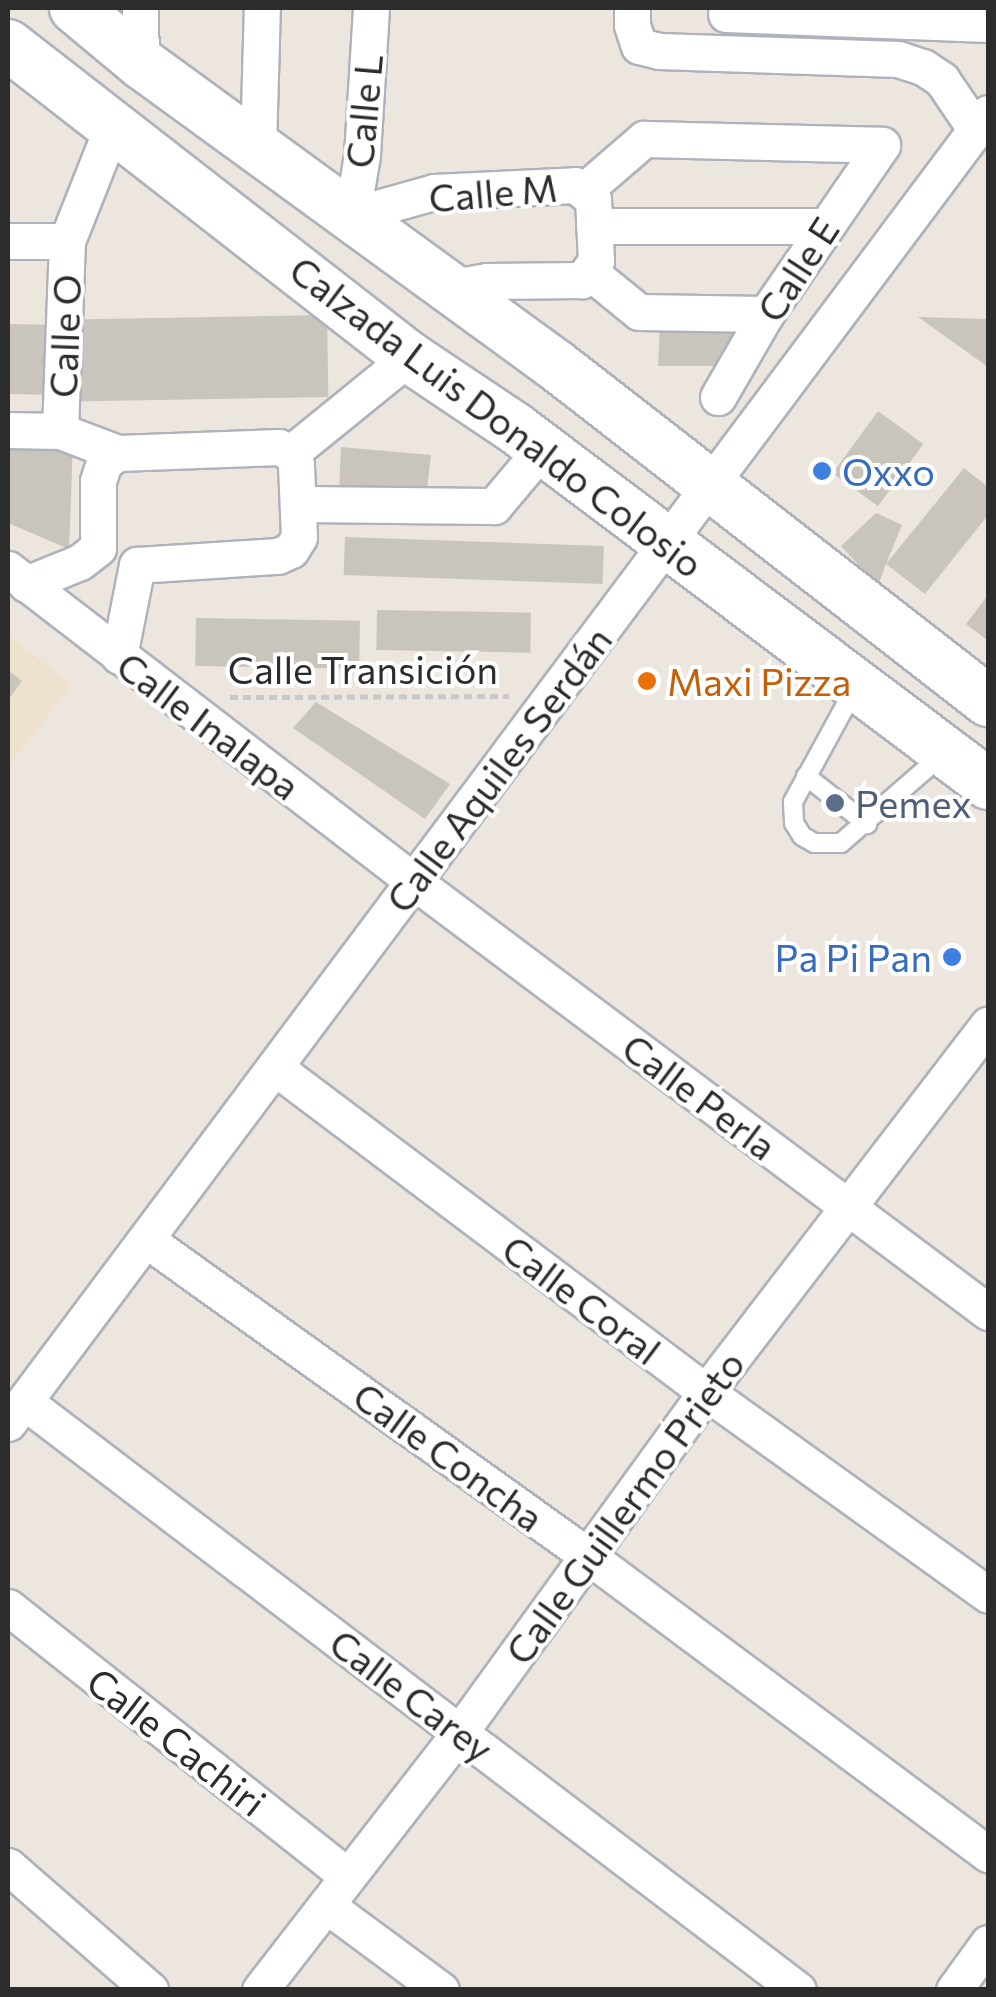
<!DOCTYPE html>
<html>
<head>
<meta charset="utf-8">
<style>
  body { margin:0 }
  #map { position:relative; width:996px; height:1997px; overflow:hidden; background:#ede6de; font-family:Commissioner,sans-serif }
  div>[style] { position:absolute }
  .education>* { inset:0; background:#eee2ce }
  .building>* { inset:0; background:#c9c4bc; transform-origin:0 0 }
  .path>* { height:5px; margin-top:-2.5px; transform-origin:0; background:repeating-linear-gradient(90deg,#c8c8c8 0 8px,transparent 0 13px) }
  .roads { filter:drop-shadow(2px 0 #aeb2bc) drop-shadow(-2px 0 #aeb2bc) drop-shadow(0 2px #aeb2bc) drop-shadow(0 -2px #aeb2bc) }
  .lane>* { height:18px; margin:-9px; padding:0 9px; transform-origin:9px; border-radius:9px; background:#fff }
  .street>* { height:35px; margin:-17.5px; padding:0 17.5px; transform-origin:17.5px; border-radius:17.5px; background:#fff }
  .secondary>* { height:50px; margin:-25px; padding:0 25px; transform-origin:25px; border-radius:25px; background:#fff }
  .dots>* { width:28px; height:28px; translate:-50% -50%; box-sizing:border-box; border:5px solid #fff; border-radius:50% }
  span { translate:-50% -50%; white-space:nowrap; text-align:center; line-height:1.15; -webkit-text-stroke:8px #fff; paint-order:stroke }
  .street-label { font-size:38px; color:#2c2c2c }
  .shop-label { font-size:38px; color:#366cbe }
  .left { translate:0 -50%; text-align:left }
  .right { translate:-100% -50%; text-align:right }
  .food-label { font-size:38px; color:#c56008 }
  .service-label { font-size:38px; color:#4e5e75 }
  .frame { position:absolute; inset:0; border:10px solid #2c2c2c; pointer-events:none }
</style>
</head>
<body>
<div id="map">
  <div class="education">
    <i style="clip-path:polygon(8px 635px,72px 684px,8px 768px)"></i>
  </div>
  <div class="building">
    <i style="left:327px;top:315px;width:82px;height:256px;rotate:89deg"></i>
    <i style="clip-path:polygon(918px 317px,988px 319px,988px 367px)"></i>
    <i style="left:8px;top:324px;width:41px;height:70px;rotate:1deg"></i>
    <i style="clip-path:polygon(660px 326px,743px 330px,732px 366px,658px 366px)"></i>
    <i style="left:878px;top:411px;width:56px;height:77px;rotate:36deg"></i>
    <i style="clip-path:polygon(8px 434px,73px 443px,69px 549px,8px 523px)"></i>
    <i style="clip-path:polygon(341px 447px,431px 455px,427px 489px,339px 492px)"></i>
    <i style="clip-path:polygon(964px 468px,988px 487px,988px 515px,925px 594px,886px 564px,878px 586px,841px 546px,876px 513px,902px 525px,886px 564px)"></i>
    <i style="left:345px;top:537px;width:259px;height:38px;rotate:2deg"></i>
    <i style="clip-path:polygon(988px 595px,988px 641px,966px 624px)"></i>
    <i style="left:377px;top:610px;width:154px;height:40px;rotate:1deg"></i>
    <i style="left:196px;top:618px;width:164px;height:48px;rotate:1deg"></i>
    <i style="clip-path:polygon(8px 670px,22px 681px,8px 700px)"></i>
    <i style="clip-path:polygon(316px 702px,450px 784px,425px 819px,293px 728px)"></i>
  </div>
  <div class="path">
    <i style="left:230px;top:697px;width:279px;rotate:-0.2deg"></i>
  </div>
  <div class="roads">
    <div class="lane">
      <i style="left:854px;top:690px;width:128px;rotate:118.6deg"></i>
      <i style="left:793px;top:802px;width:21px;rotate:87deg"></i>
      <i style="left:794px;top:823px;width:15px;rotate:58deg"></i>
      <i style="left:802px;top:836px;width:14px;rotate:30deg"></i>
      <i style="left:814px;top:843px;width:27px"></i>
      <i style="left:841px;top:843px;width:134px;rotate:-41.1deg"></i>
      <i style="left:806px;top:776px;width:78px;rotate:38.2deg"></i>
    </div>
    <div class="street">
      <i style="left:140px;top:8px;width:55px;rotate:89deg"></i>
      <i style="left:371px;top:8px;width:147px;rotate:93.5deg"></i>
      <i style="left:362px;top:155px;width:61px;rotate:99.5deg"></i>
      <i style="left:352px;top:215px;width:85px;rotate:-15.7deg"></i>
      <i style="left:434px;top:192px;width:141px;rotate:-2.8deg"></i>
      <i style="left:575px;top:185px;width:23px;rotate:38deg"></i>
      <i style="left:593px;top:199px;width:62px;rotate:87.2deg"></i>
      <i style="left:596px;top:261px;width:24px;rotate:126deg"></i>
      <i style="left:582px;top:280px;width:95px;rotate:179.4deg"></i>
      <i style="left:487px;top:281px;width:36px;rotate:170deg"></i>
      <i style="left:632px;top:8px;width:17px;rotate:90deg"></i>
      <i style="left:632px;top:25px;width:22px;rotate:72deg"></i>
      <i style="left:639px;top:46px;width:21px;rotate:14deg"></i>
      <i style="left:659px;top:51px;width:239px;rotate:1.9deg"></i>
      <i style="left:898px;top:59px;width:26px;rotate:18deg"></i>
      <i style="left:923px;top:67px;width:23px;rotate:34deg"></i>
      <i style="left:942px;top:80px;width:60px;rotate:55.8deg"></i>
      <i style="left:726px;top:14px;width:262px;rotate:2.2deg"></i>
      <i style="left:258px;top:147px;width:139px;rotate:-88.4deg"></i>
      <i style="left:586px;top:189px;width:77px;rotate:-40.8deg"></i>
      <i style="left:644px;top:139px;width:238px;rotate:1.4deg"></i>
      <i style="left:594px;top:226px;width:231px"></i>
      <i style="left:8px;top:241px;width:59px"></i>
      <i style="left:591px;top:273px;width:62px;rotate:39.1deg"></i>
      <i style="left:639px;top:312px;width:127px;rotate:0.9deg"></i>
      <i style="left:718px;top:397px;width:96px;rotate:-60deg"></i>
      <i style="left:766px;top:314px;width:205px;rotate:-55.5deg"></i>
      <i style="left:8px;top:430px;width:52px;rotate:1.1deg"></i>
      <i style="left:60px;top:431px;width:62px;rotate:20.8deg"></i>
      <i style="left:118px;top:453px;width:161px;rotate:-2.1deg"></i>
      <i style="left:279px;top:447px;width:13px;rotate:27deg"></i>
      <i style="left:60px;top:431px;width:190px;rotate:-87.9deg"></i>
      <i style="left:67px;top:241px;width:125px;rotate:-68.4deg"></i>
      <i style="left:291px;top:453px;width:152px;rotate:-39.1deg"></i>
      <i style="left:298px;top:504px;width:196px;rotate:0.6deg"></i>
      <i style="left:494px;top:506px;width:75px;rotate:-49.9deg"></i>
      <i style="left:98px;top:548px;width:67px;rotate:-90deg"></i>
      <i style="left:98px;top:481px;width:20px;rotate:-72deg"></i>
      <i style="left:104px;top:462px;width:17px;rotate:-33deg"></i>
      <i style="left:137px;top:565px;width:141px;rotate:-3.7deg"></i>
      <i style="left:278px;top:556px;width:14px;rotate:-25deg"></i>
      <i style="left:291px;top:550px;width:15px;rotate:-58deg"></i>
      <i style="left:299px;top:537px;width:73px;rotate:-92.4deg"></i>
      <i style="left:296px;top:464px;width:12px;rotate:-114deg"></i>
      <i style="left:8px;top:569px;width:510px;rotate:37.59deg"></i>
      <i style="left:412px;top:880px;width:720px;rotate:36.87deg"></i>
      <i style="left:26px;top:584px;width:58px;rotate:-22.2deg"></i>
      <i style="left:80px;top:562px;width:23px;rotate:-38deg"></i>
      <i style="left:119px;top:656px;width:93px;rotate:-78.8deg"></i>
      <i style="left:277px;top:1069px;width:537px;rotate:36.98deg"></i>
      <i style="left:706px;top:1392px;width:347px;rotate:35.7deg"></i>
      <i style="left:148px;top:1241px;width:541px;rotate:35.6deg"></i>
      <i style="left:588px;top:1556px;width:499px;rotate:36.7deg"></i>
      <i style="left:25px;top:1402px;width:971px;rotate:37.26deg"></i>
      <i style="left:8px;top:1423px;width:1636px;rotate:-53.2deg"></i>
      <i style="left:8px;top:1607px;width:431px;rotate:38.4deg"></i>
      <i style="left:8px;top:1866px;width:189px;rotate:41.1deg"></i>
      <i style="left:326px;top:1905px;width:143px;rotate:36.5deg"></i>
      <i style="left:260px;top:1990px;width:326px;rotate:-52.2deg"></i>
      <i style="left:460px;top:1732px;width:420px;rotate:-54.1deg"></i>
      <i style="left:706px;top:1392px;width:463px;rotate:-52.5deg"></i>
      <i style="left:954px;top:1990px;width:58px;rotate:-54.1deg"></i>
    </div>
    <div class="secondary">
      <i style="left:75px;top:8px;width:86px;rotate:39.8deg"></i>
      <i style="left:141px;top:63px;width:515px;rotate:36.07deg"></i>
      <i style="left:557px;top:366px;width:546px;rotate:37.86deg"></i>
      <i style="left:8px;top:45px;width:508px;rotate:37.88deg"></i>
      <i style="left:409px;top:357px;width:128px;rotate:33.8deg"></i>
      <i style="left:515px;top:428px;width:592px;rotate:36.97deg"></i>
    </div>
  </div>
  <div class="dots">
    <i style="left:822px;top:471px;background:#3f7fe0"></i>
    <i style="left:647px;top:681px;background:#e8710a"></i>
    <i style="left:835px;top:803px;background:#5c6f8a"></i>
    <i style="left:952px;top:957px;background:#3f7fe0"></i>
  </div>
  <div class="street-label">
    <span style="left:363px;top:111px;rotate:-85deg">Calle L</span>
    <span style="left:493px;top:192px;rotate:-5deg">Calle M</span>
    <span style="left:797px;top:269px;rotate:-57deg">Calle E</span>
    <span style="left:64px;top:336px;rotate:-88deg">Calle O</span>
    <span style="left:497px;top:416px;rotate:37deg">Calzada Luis Donaldo Colosio</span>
    <span style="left:363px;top:669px">Calle Transición</span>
    <span style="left:209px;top:725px;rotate:37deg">Calle Inalapa</span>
    <span style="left:498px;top:769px;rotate:-53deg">Calle Aquiles Serdán</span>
    <span style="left:700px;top:1096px;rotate:37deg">Calle Perla</span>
    <span style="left:582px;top:1299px;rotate:37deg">Calle Coral</span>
    <span style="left:449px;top:1456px;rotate:36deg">Calle Concha</span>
    <span style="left:624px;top:1507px;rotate:-54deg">Calle Guillermo Prieto</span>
    <span style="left:412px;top:1695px;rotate:37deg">Calle Carey</span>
    <span style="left:177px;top:1741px;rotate:38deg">Calle Cachiri</span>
  </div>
  <div class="shop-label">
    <span class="left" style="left:842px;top:471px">Oxxo</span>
    <span class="right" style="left:932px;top:957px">Pa Pi Pan</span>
  </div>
  <div class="food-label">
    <span class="left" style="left:667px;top:681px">Maxi Pizza</span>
  </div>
  <div class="service-label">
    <span class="left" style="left:855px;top:803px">Pemex</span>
  </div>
  <div class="frame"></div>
</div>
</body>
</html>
